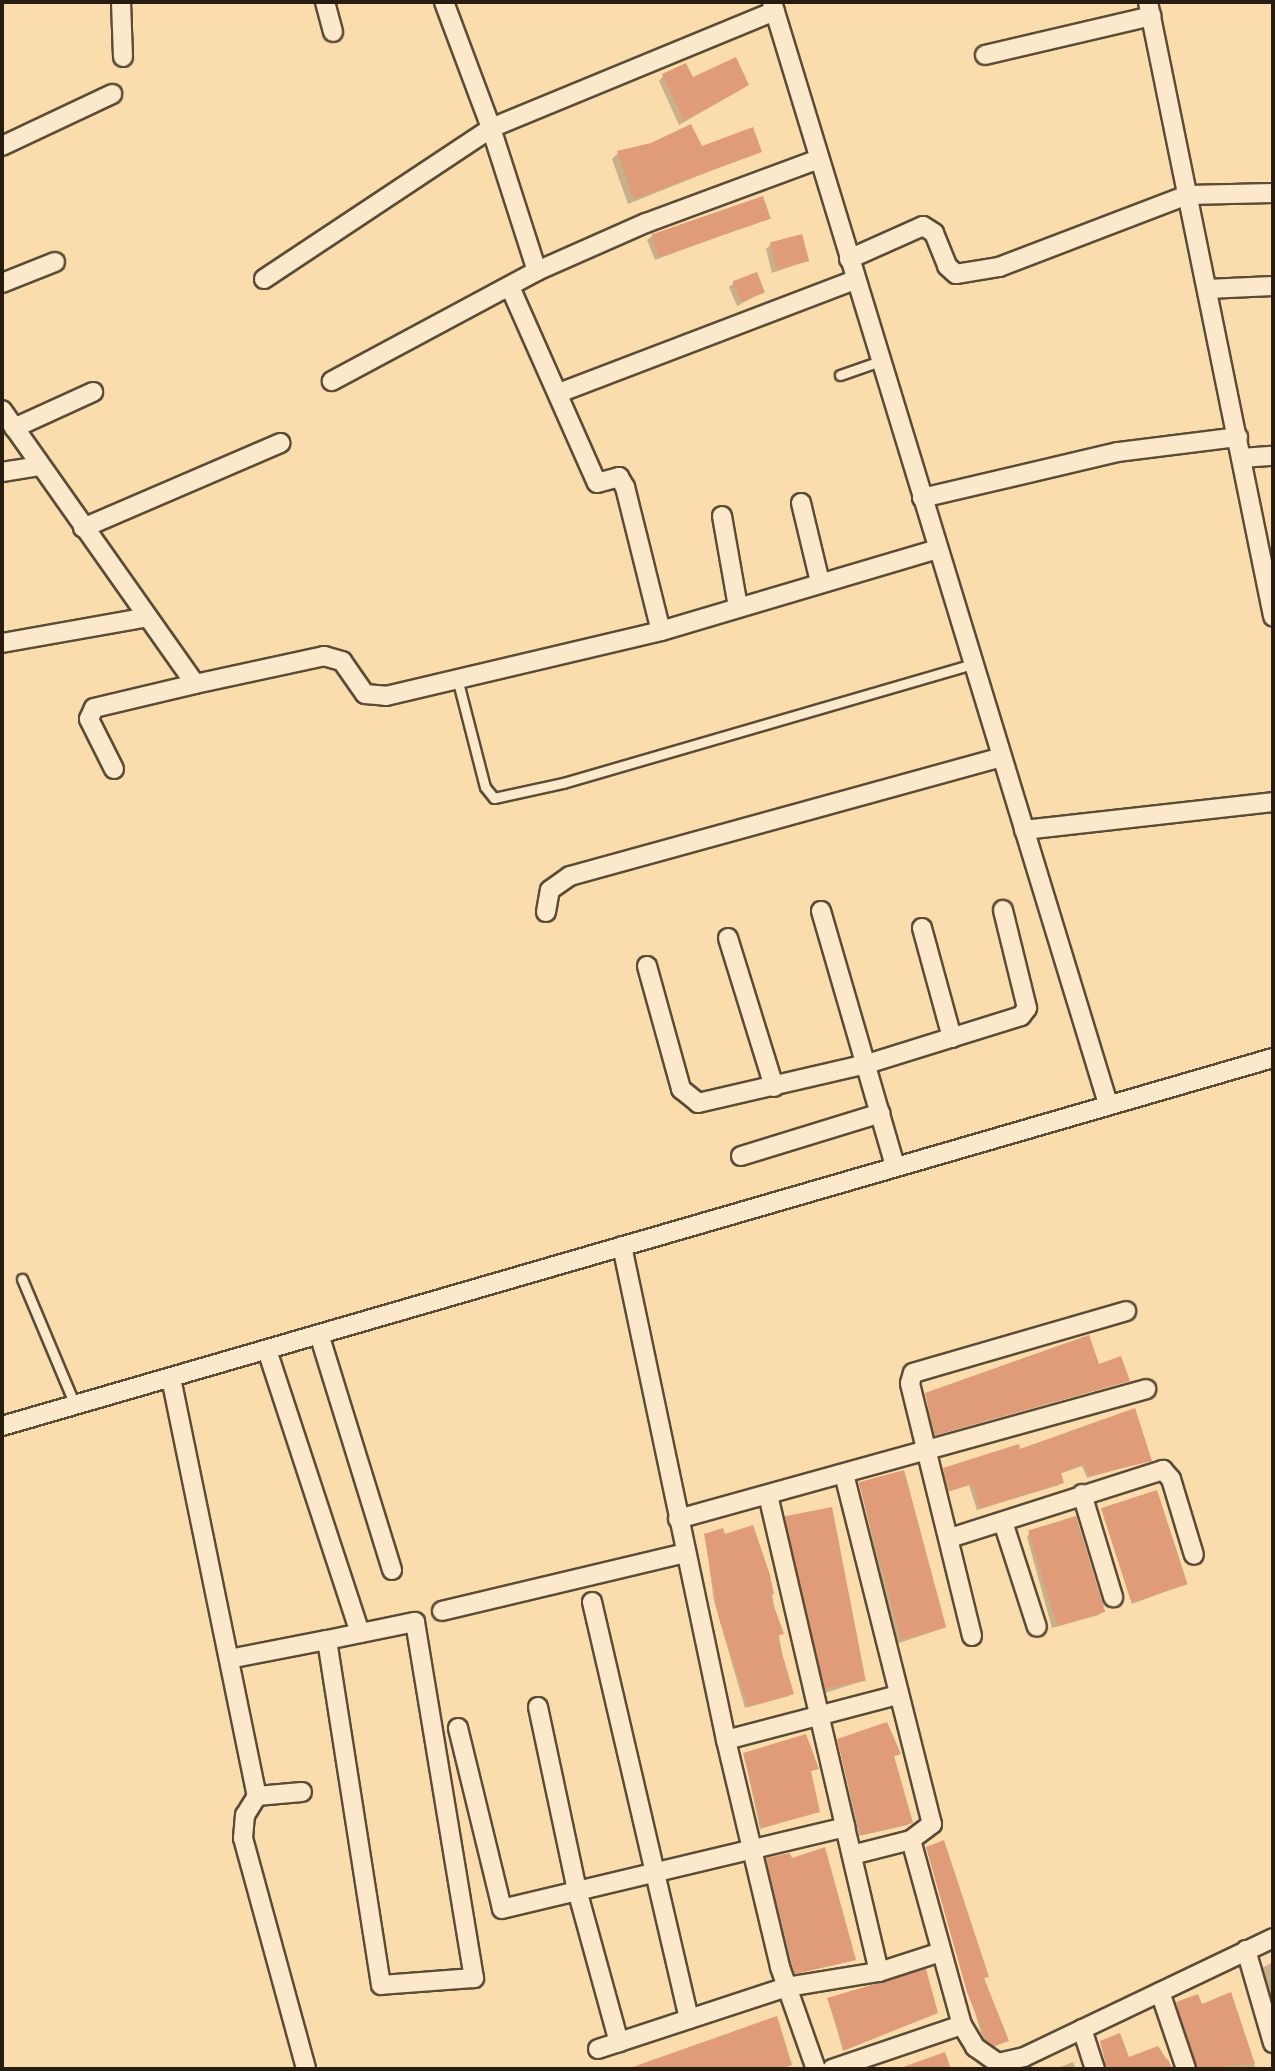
<!DOCTYPE html>
<html>
<head>
<meta charset="utf-8">
<style>
  body { margin:0 }
  #map { position:relative; width:1275px; height:2071px; overflow:hidden; background:#fadcad; font-family:Vollkorn,serif }
  div>[style] { position:absolute }
  .shadow>* { inset:0; background:#0003 }
  .building>* { inset:0; background:#e09b79; transform-origin:0 0 }
  .roads { filter:drop-shadow(2px 0 #5b4c36) drop-shadow(-2px 0 #5b4c36) drop-shadow(0 2px #5b4c36) drop-shadow(0 -2px #5b4c36) }
  .service>* { height:9px; margin:-4.5px; padding:0 4.5px; transform-origin:4.5px; border-radius:4.5px; background:#fce8ca }
  .minor>* { height:18px; margin:-9px; padding:0 9px; transform-origin:9px; border-radius:9px; background:#fce8ca }
  span { translate:-50% -50%; white-space:nowrap; text-align:center; line-height:1.15; -webkit-text-stroke:6px #fce8ca; paint-order:stroke }
  .frame { position:absolute; inset:0; border:4px solid #261c0f; pointer-events:none }
</style>
</head>
<body>
<div id="map">
  <div class="shadow">
    <i style="clip-path:polygon(663px 76px,692px 80px,742px 89px,679px 125px,659px 81px)"></i>
    <i style="clip-path:polygon(701px 149px,760px 151px,628px 204px,612px 159px,618px 153px)"></i>
    <i style="clip-path:polygon(769px 218px,655px 260px,647px 240px,652px 236px)"></i>
    <i style="clip-path:polygon(771px 244px,807px 261px,772px 273px,766px 249px)"></i>
    <i style="clip-path:polygon(734px 283px,763px 292px,737px 306px,729px 287px)"></i>
    <i style="clip-path:polygon(1098px 1366px,1125px 1382px,933px 1436px,926px 1394px)"></i>
    <i style="clip-path:polygon(1150px 1460px,1087px 1478px,1082px 1466px,1059px 1474px,1059px 1485px,977px 1510px,969px 1485px,947px 1492px,942px 1473px)"></i>
    <i style="clip-path:polygon(860px 1485px,944px 1626px,941px 1629px,896px 1644px)"></i>
    <i style="clip-path:polygon(1102px 1509px,1186px 1584px,1132px 1604px)"></i>
    <i style="clip-path:polygon(786px 1519px,863px 1681px,825px 1693px)"></i>
    <i style="clip-path:polygon(1030px 1533px,1102px 1611px,1099px 1615px,1052px 1628px,1027px 1537px)"></i>
    <i style="clip-path:polygon(705px 1536px,724px 1537px,772px 1593px,789px 1696px,745px 1708px,714px 1601px)"></i>
    <i style="clip-path:polygon(838px 1741px,899px 1754px,892px 1757px,908px 1825px,859px 1836px)"></i>
    <i style="clip-path:polygon(744px 1755px,817px 1768px,809px 1772px,817px 1811px,760px 1829px)"></i>
    <i style="clip-path:polygon(927px 1849px,986px 1976px,983px 1980px,1007px 2040px,991px 2048px,984px 2043px)"></i>
    <i style="clip-path:polygon(790px 1860px,853px 1959px,851px 1961px,793px 1974px,765px 1862px)"></i>
    <i style="clip-path:polygon(1273px 1962px,1273px 2014px,1260px 1969px)"></i>
    <i style="clip-path:polygon(1229px 1995px,1256px 2069px,1195px 2069px,1174px 2007px,1201px 2006px)"></i>
    <i style="clip-path:polygon(828px 1999px,936px 2013px,843px 2051px)"></i>
    <i style="clip-path:polygon(1101px 2043px,1128px 2060px,1168px 2059px,1172px 2069px,1107px 2069px)"></i>
    <i style="clip-path:polygon(1073px 2062px,1076px 2069px,1055px 2069px)"></i>
  </div>
  <div class="building">
    <i style="clip-path:polygon(736px 57px,749px 85px,684px 121px,662px 74px,686px 63px,693px 77px)"></i>
    <i style="clip-path:polygon(691px 124px,702px 146px,753px 127px,762px 152px,634px 199px,617px 151px,651px 143px)"></i>
    <i style="left:763px;top:196px;width:24px;height:118px;rotate:71deg"></i>
    <i style="left:802px;top:234px;width:28px;height:33px;rotate:75deg"></i>
    <i style="left:757px;top:272px;width:22px;height:26px;rotate:69deg"></i>
    <i style="clip-path:polygon(1089px 1335px,1099px 1364px,1121px 1356px,1130px 1381px,935px 1435px,925px 1393px)"></i>
    <i style="clip-path:polygon(1135px 1408px,1152px 1461px,1089px 1476px,1085px 1464px,1061px 1473px,1064px 1483px,980px 1508px,972px 1484px,950px 1491px,943px 1468px,1019px 1444px,1020px 1449px)"></i>
    <i style="left:904px;top:1470px;width:163px;height:47px;rotate:75deg"></i>
    <i style="left:1157px;top:1490px;width:99px;height:59px;rotate:72deg"></i>
    <i style="left:832px;top:1507px;width:177px;height:48px;rotate:79deg"></i>
    <i style="left:1076px;top:1516px;width:100px;height:50px;rotate:73deg"></i>
    <i style="clip-path:polygon(753px 1525px,770px 1575px,774px 1594px,770px 1595px,784px 1634px,777px 1636px,794px 1694px,748px 1707px,719px 1618px,704px 1534px,723px 1528px,725px 1534px)"></i>
    <i style="clip-path:polygon(887px 1722px,901px 1754px,894px 1756px,913px 1823px,861px 1835px,837px 1739px)"></i>
    <i style="clip-path:polygon(806px 1734px,819px 1769px,811px 1771px,820px 1812px,762px 1828px,743px 1753px)"></i>
    <i style="clip-path:polygon(944px 1840px,989px 1977px,984px 1978px,1009px 2041px,995px 2046px,986px 2040px,967px 1992px,926px 1847px)"></i>
    <i style="clip-path:polygon(825px 1847px,856px 1960px,795px 1974px,766px 1858px,790px 1853px,792px 1858px)"></i>
    <i style="clip-path:polygon(926px 1969px,938px 2013px,845px 2050px,827px 1998px)"></i>
    <i style="clip-path:polygon(1231px 1992px,1255px 2064px,1198px 2069px,1176px 2002px,1198px 1994px,1202px 2004px)"></i>
    <i style="clip-path:polygon(777px 2016px,792px 2065px,782px 2069px,627px 2069px)"></i>
    <i style="clip-path:polygon(1120px 2033px,1129px 2057px,1158px 2046px,1173px 2069px,1107px 2069px,1100px 2041px)"></i>
    <i style="clip-path:polygon(945px 2052px,951px 2069px,904px 2069px,903px 2067px)"></i>
  </div>
  <div class="roads">
    <div class="service">
      <i style="left:840px;top:375px;width:42px;rotate:-19.3deg"></i>
      <i style="left:458px;top:682px;width:108px;rotate:75.6deg"></i>
      <i style="left:485px;top:787px;width:14px;rotate:51deg"></i>
      <i style="left:494px;top:798px;width:71px;rotate:-12.3deg"></i>
      <i style="left:563px;top:783px;width:427px;rotate:-16.2deg"></i>
      <i style="left:22px;top:1279px;width:137px;rotate:67.2deg"></i>
    </div>
    <div class="minor">
      <i style="left:121px;top:2px;width:55px;rotate:87.9deg"></i>
      <i style="left:325px;top:2px;width:31px;rotate:75deg"></i>
      <i style="left:444px;top:2px;width:134px;rotate:69.5deg"></i>
      <i style="left:491px;top:128px;width:307px;rotate:-22.4deg"></i>
      <i style="left:772px;top:2px;width:1152px;rotate:73.04deg"></i>
      <i style="left:1148px;top:2px;width:627px;rotate:78.49deg"></i>
      <i style="left:985px;top:55px;width:171px;rotate:-13.2deg"></i>
      <i style="left:2px;top:146px;width:122px;rotate:-25.3deg"></i>
      <i style="left:849px;top:259px;width:81px;rotate:-24deg"></i>
      <i style="left:923px;top:226px;width:13px;rotate:32deg"></i>
      <i style="left:934px;top:233px;width:35px;rotate:68deg"></i>
      <i style="left:947px;top:266px;width:12px;rotate:42deg"></i>
      <i style="left:956px;top:274px;width:44px;rotate:-9.2deg"></i>
      <i style="left:999px;top:267px;width:202px;rotate:-20.9deg"></i>
      <i style="left:1188px;top:195px;width:85px;rotate:-1.3deg"></i>
      <i style="left:537px;top:271px;width:119px;rotate:-23.8deg"></i>
      <i style="left:646px;top:223px;width:184px;rotate:-20.3deg"></i>
      <i style="left:264px;top:279px;width:273px;rotate:-33.6deg"></i>
      <i style="left:491px;top:128px;width:150px;rotate:72.2deg"></i>
      <i style="left:537px;top:271px;width:233px;rotate:151.8deg"></i>
      <i style="left:2px;top:283px;width:57px;rotate:-21.6deg"></i>
      <i style="left:510px;top:287px;width:214px;rotate:66.1deg"></i>
      <i style="left:597px;top:483px;width:23px;rotate:-15deg"></i>
      <i style="left:619px;top:477px;width:12px;rotate:59deg"></i>
      <i style="left:625px;top:487px;width:148px;rotate:76deg"></i>
      <i style="left:1207px;top:289px;width:66px;rotate:-2.6deg"></i>
      <i style="left:559px;top:393px;width:317px;rotate:-20.9deg"></i>
      <i style="left:2px;top:410px;width:335px;rotate:54.8deg"></i>
      <i style="left:195px;top:684px;width:132px;rotate:-12.2deg"></i>
      <i style="left:324px;top:656px;width:19px;rotate:16deg"></i>
      <i style="left:342px;top:661px;width:40px;rotate:55.1deg"></i>
      <i style="left:365px;top:694px;width:21px;rotate:5deg"></i>
      <i style="left:386px;top:696px;width:283px;rotate:-13.3deg"></i>
      <i style="left:661px;top:631px;width:289px;rotate:-16.5deg"></i>
      <i style="left:14px;top:428px;width:87px;rotate:-24.5deg"></i>
      <i style="left:1241px;top:458px;width:32px;rotate:-4deg"></i>
      <i style="left:2px;top:472px;width:39px;rotate:-9deg"></i>
      <i style="left:922px;top:498px;width:201px;rotate:-13.2deg"></i>
      <i style="left:1118px;top:452px;width:121px;rotate:-7.1deg"></i>
      <i style="left:801px;top:503px;width:81px;rotate:76.5deg"></i>
      <i style="left:722px;top:516px;width:92px;rotate:80deg"></i>
      <i style="left:83px;top:528px;width:215px;rotate:-23.3deg"></i>
      <i style="left:2px;top:643px;width:148px;rotate:-10.1deg"></i>
      <i style="left:114px;top:769px;width:56px;rotate:-116.6deg"></i>
      <i style="left:89px;top:719px;width:12px;rotate:-66deg"></i>
      <i style="left:94px;top:708px;width:104px;rotate:-13.4deg"></i>
      <i style="left:1024px;top:830px;width:251px;rotate:-6.4deg"></i>
      <i style="left:821px;top:911px;width:266px;rotate:73.8deg"></i>
      <i style="left:546px;top:912px;width:22px;rotate:-80deg"></i>
      <i style="left:550px;top:890px;width:24px;rotate:-35deg"></i>
      <i style="left:570px;top:876px;width:447px;rotate:-15.4deg"></i>
      <i style="left:922px;top:928px;width:114px;rotate:74.7deg"></i>
      <i style="left:728px;top:938px;width:156px;rotate:72.8deg"></i>
      <i style="left:647px;top:966px;width:128px;rotate:74.5deg"></i>
      <i style="left:681px;top:1089px;width:22px;rotate:39deg"></i>
      <i style="left:698px;top:1103px;width:173px;rotate:-13deg"></i>
      <i style="left:867px;top:1064px;width:161px;rotate:-17.3deg"></i>
      <i style="left:1021px;top:1016px;width:10px;rotate:-53deg"></i>
      <i style="left:1027px;top:1008px;width:101px;rotate:-103.8deg"></i>
      <i style="left:741px;top:1156px;width:146px;rotate:-17.1deg"></i>
      <i style="left:622px;top:1246px;width:505px;rotate:78.11deg"></i>
      <i style="left:726px;top:1740px;width:233px;rotate:76.6deg"></i>
      <i style="left:780px;top:1967px;width:108px;rotate:70.6deg"></i>
      <i style="left:319px;top:1334px;width:247px;rotate:72.8deg"></i>
      <i style="left:267px;top:1350px;width:298px;rotate:71.8deg"></i>
      <i style="left:171px;top:1378px;width:427px;rotate:78.4deg"></i>
      <i style="left:257px;top:1796px;width:22px;rotate:122deg"></i>
      <i style="left:245px;top:1815px;width:23px;rotate:95deg"></i>
      <i style="left:243px;top:1838px;width:239px;rotate:74.7deg"></i>
      <i style="left:2px;top:1426px;width:1323px;rotate:-16.15deg"></i>
      <i style="left:844px;top:1474px;width:361px;rotate:75.9deg"></i>
      <i style="left:932px;top:1824px;width:26px;rotate:143deg"></i>
      <i style="left:911px;top:1840px;width:61px;rotate:165.7deg"></i>
      <i style="left:1082px;top:1494px;width:108px;rotate:73.2deg"></i>
      <i style="left:768px;top:1495px;width:341px;rotate:76.9deg"></i>
      <i style="left:678px;top:1519px;width:486px;rotate:-15.5deg"></i>
      <i style="left:1003px;top:1522px;width:110px;rotate:72.1deg"></i>
      <i style="left:950px;top:1538px;width:224px;rotate:-17.7deg"></i>
      <i style="left:1163px;top:1470px;width:12px;rotate:48deg"></i>
      <i style="left:1171px;top:1479px;width:79px;rotate:73.2deg"></i>
      <i style="left:592px;top:1602px;width:428px;rotate:76.9deg"></i>
      <i style="left:442px;top:1611px;width:251px;rotate:-13.4deg"></i>
      <i style="left:972px;top:1636px;width:260px;rotate:-103.8deg"></i>
      <i style="left:910px;top:1383px;width:10px;rotate:-73deg"></i>
      <i style="left:913px;top:1373px;width:222px;rotate:-16.2deg"></i>
      <i style="left:229px;top:1659px;width:100px;rotate:-11deg"></i>
      <i style="left:327px;top:1640px;width:90px;rotate:-11.6deg"></i>
      <i style="left:415px;top:1622px;width:361px;rotate:80.6deg"></i>
      <i style="left:474px;top:1978px;width:93px;rotate:175.7deg"></i>
      <i style="left:381px;top:1985px;width:349px;rotate:-98.9deg"></i>
      <i style="left:538px;top:1707px;width:187px;rotate:78deg"></i>
      <i style="left:577px;top:1890px;width:158px;rotate:74.6deg"></i>
      <i style="left:458px;top:1728px;width:186px;rotate:76.3deg"></i>
      <i style="left:502px;top:1909px;width:353px;rotate:-13.4deg"></i>
      <i style="left:845px;top:1827px;width:149px;rotate:76.8deg"></i>
      <i style="left:726px;top:1740px;width:177px;rotate:-14.7deg"></i>
      <i style="left:257px;top:1796px;width:45px;rotate:-5.1deg"></i>
      <i style="left:911px;top:1840px;width:192px;rotate:74.6deg"></i>
      <i style="left:962px;top:2025px;width:26px;rotate:59deg"></i>
      <i style="left:975px;top:2047px;width:28px;rotate:35deg"></i>
      <i style="left:998px;top:2063px;width:27px;rotate:-13deg"></i>
      <i style="left:1024px;top:2057px;width:276px;rotate:-25.5deg"></i>
      <i style="left:1246px;top:1950px;width:97px;rotate:73.8deg"></i>
      <i style="left:1160px;top:1992px;width:81px;rotate:71.3deg"></i>
      <i style="left:1082px;top:2029px;width:42px;rotate:72deg"></i>
      <i style="left:598px;top:2049px;width:199px;rotate:-18.2deg"></i>
      <i style="left:787px;top:1987px;width:93px;rotate:-9.3deg"></i>
      <i style="left:879px;top:1972px;width:65px;rotate:-17.9deg"></i>
      <i style="left:832px;top:2069px;width:137px;rotate:-18.7deg"></i>
    </div>
  </div>
  <div class="frame"></div>
</div>
</body>
</html>
